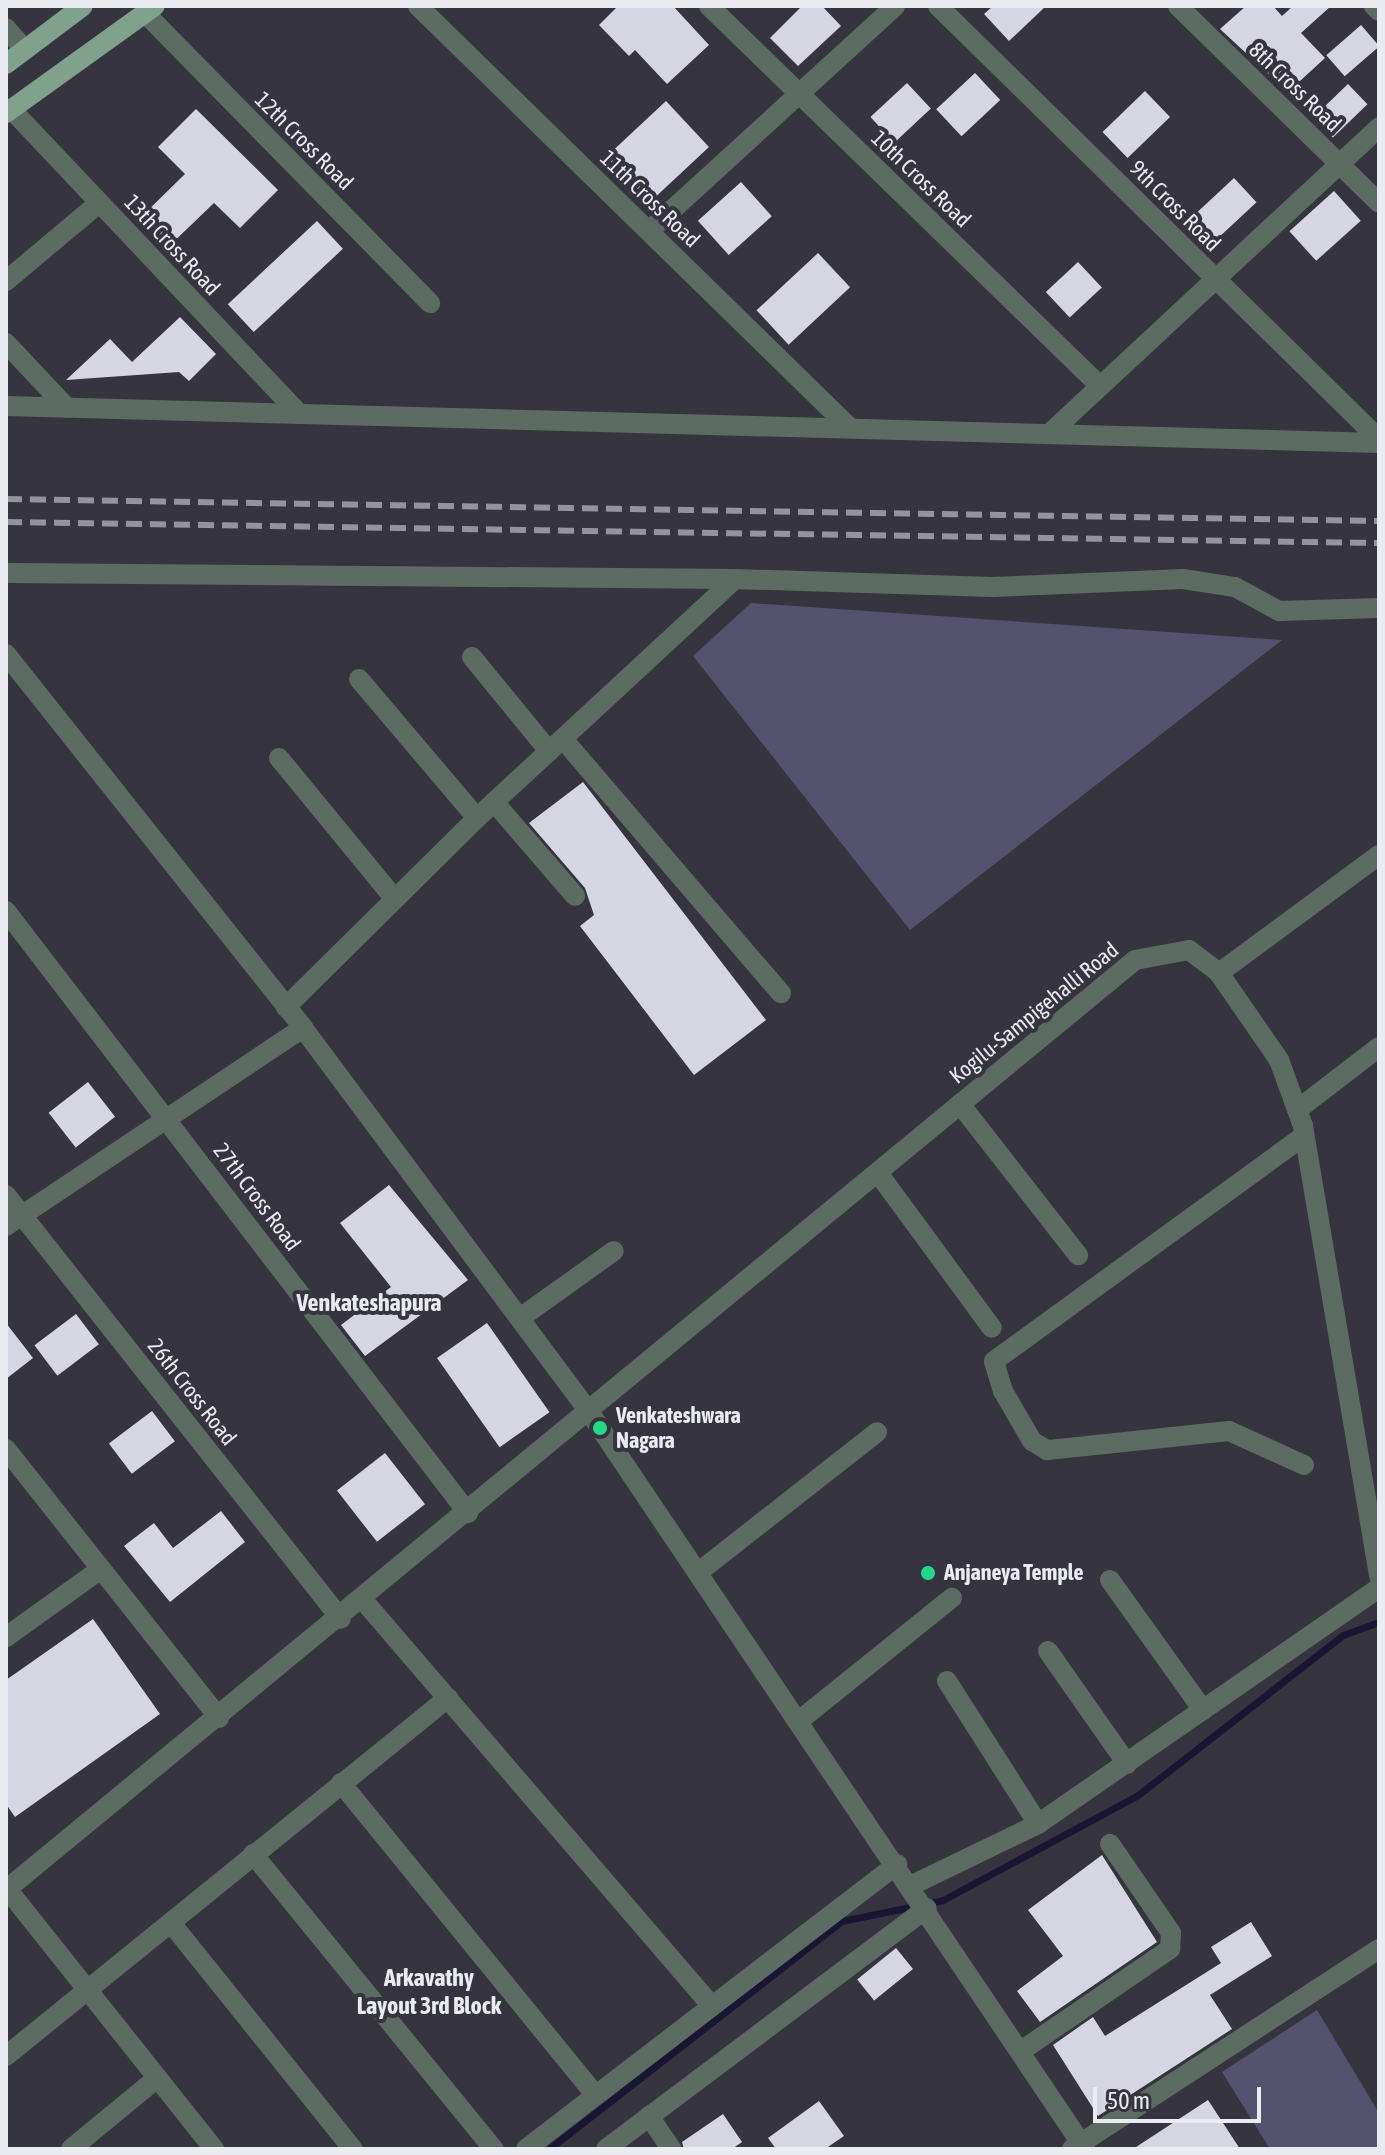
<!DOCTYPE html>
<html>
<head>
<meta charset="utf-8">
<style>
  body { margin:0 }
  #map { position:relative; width:1385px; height:2155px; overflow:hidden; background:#36353f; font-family:"Asap Condensed",sans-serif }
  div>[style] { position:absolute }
  .green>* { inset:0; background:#54526f }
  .stream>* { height:7px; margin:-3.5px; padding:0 3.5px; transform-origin:3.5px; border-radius:3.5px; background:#191532 }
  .building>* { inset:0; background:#d6d5e2; transform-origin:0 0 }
  .minor>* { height:20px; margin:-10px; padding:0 10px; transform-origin:10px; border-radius:10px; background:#5d6c62 }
  .major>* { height:20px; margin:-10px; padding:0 10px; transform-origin:10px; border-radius:10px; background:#80a18b }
  .rail>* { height:6px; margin-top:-3px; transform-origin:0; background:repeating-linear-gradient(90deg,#95949d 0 16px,transparent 0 24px) }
  .dots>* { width:22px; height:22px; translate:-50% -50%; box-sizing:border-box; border:4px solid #36353f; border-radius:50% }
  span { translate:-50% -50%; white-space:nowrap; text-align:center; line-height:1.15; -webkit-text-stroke:8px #36353f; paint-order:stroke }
  .street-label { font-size:22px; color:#ebebf2 }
  .poi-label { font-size:22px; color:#ebebf2; font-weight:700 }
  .left { translate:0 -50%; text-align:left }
  .neighbourhood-label { font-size:24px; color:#ebebf2; font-weight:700 }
  .frame { position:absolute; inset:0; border:8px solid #ebebf2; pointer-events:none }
  .scale { position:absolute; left:1093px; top:2087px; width:168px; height:36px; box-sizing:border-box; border:4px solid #ebebf2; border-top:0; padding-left:10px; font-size:24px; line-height:28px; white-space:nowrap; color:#ebebf2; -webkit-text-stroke:6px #36353f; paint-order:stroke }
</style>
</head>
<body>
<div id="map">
  <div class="green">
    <i style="clip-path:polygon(751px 603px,1282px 640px,910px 930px,693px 656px)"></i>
    <i style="clip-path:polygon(1317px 2010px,1379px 2113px,1379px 2149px,1270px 2149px,1222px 2072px)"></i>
  </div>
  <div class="stream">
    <i style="left:549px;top:2149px;width:371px;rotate:-37.9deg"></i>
    <i style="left:842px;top:1921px;width:103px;rotate:-11.7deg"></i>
    <i style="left:943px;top:1900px;width:221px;rotate:-28.3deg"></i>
    <i style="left:1138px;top:1795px;width:260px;rotate:-38deg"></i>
    <i style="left:1343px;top:1635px;width:38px;rotate:-20deg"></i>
  </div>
  <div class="building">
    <i style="clip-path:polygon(618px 6px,673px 6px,709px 45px,667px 84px,635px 50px,629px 56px,599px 25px)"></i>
    <i style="clip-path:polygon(802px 6px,822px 6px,841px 26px,798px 66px,770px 38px)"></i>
    <i style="clip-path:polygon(993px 6px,1046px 6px,1009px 41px,984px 14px)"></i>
    <i style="clip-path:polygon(1246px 6px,1273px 6px,1282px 16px,1293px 6px,1331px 6px,1301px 33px,1325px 58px,1288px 92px,1220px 29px)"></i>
    <i style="left:1361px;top:25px;width:28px;height:46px;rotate:49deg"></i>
    <i style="left:975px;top:73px;width:37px;height:53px;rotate:47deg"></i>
    <i style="left:907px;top:83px;width:35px;height:50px;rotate:47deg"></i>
    <i style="left:1348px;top:84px;width:28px;height:48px;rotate:46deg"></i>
    <i style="left:1145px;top:91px;width:36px;height:59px;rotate:46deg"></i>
    <i style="left:666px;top:101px;width:63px;height:82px;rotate:47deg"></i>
    <i style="clip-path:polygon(196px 109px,278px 190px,240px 228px,214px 203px,166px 249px,138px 220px,185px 174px,158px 147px)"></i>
    <i style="left:1234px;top:178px;width:33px;height:58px;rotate:47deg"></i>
    <i style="left:741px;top:182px;width:46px;height:58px;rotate:48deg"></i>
    <i style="left:1334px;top:191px;width:40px;height:60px;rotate:48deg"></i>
    <i style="left:317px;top:221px;width:38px;height:122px;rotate:47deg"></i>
    <i style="left:818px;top:253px;width:47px;height:84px;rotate:47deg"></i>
    <i style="left:1078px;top:262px;width:35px;height:44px;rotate:47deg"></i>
    <i style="clip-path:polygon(180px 317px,216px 354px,189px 381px,179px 372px,66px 380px,110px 339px,132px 362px)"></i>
    <i style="clip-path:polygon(583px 782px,766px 1020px,694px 1075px,580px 926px,594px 915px,585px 888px,529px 823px)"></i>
    <i style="left:88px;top:1082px;width:44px;height:50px;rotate:52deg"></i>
    <i style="clip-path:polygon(389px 1185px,468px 1280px,365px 1356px,341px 1325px,391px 1287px,340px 1223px)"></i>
    <i style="left:76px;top:1314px;width:38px;height:52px;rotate:53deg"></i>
    <i style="clip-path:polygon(6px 1323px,33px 1358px,6px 1379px)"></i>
    <i style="left:487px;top:1323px;width:109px;height:61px;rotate:55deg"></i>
    <i style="left:152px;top:1411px;width:38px;height:54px;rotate:53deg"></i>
    <i style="left:385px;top:1453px;width:65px;height:61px;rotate:52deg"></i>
    <i style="clip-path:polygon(221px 1511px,245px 1542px,170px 1602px,124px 1546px,154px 1523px,173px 1548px)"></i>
    <i style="clip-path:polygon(93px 1619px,160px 1714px,15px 1817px,6px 1804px,6px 1680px)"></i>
    <i style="clip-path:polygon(1102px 1855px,1157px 1942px,1040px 2022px,1017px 1991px,1063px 1956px,1028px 1910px)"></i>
    <i style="clip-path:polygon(1251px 1922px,1272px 1956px,1210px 1995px,1232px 2029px,1098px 2116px,1053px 2045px,1093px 2017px,1105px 2036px,1221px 1963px,1211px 1947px)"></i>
    <i style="left:896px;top:1948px;width:27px;height:50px;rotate:51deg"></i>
    <i style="clip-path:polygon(1208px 2100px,1240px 2149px,1133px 2149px)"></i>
    <i style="clip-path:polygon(819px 2101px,844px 2136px,825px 2149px,776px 2149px,768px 2138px)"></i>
    <i style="clip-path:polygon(723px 2114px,742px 2142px,732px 2149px,684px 2149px,682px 2142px)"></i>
  </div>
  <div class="minor">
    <i style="left:418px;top:6px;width:601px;rotate:44.33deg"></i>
    <i style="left:709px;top:6px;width:545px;rotate:44.18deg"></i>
    <i style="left:938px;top:6px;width:618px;rotate:44.48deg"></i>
    <i style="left:1178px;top:6px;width:281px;rotate:44.4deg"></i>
    <i style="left:1374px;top:6px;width:7px;rotate:45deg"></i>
    <i style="left:145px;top:13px;width:407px;rotate:45.5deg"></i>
    <i style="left:6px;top:28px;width:29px;rotate:49deg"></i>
    <i style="left:11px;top:109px;width:419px;rotate:46.6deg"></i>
    <i style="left:649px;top:231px;width:333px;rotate:-42.4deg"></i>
    <i style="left:6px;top:281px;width:121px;rotate:-40deg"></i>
    <i style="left:6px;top:343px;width:88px;rotate:46.8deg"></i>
    <i style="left:6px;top:406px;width:1373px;rotate:1.54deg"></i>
    <i style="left:1049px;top:434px;width:451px;rotate:-42.9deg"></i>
    <i style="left:6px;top:573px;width:729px;rotate:0.47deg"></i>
    <i style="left:735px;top:579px;width:352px;rotate:137.2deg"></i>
    <i style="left:477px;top:818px;width:269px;rotate:135.3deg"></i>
    <i style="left:735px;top:579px;width:257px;rotate:1.8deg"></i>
    <i style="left:992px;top:587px;width:191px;rotate:-2.4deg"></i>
    <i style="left:1183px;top:579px;width:53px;rotate:8.7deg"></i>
    <i style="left:1235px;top:587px;width:50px;rotate:28.6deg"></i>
    <i style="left:1279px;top:611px;width:100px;rotate:-1.7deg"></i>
    <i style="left:6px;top:654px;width:478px;rotate:51.5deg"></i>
    <i style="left:303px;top:1028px;width:480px;rotate:53.3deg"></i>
    <i style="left:590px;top:1413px;width:887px;rotate:56.08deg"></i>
    <i style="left:472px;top:657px;width:122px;rotate:50.7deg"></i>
    <i style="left:359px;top:679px;width:182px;rotate:49.7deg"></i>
    <i style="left:563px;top:739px;width:335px;rotate:49.4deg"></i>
    <i style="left:279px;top:758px;width:181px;rotate:50.6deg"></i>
    <i style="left:494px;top:802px;width:124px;rotate:49.2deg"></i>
    <i style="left:6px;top:911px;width:759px;rotate:52.5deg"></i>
    <i style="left:1219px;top:973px;width:199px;rotate:-36.4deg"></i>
    <i style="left:960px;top:1104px;width:192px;rotate:52deg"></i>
    <i style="left:1297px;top:1110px;width:103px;rotate:-37.5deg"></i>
    <i style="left:878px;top:1173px;width:192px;rotate:53.7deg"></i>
    <i style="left:6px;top:1195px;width:540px;rotate:51.69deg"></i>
    <i style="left:6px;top:1226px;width:357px;rotate:-33.7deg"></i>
    <i style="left:520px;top:1318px;width:115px;rotate:-35.5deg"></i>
    <i style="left:6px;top:1449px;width:343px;rotate:51.6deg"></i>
    <i style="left:1304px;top:1465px;width:82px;rotate:-155.6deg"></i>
    <i style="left:1229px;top:1431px;width:183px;rotate:174deg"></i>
    <i style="left:1047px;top:1450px;width:17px;rotate:-149deg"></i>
    <i style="left:1032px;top:1441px;width:58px;rotate:-120.1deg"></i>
    <i style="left:1003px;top:1391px;width:31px;rotate:-107deg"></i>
    <i style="left:994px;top:1361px;width:383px;rotate:-36deg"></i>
    <i style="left:700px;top:1571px;width:225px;rotate:-38.1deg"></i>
    <i style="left:1110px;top:1580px;width:160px;rotate:54.4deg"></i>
    <i style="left:363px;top:1600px;width:533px;rotate:49.34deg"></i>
    <i style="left:6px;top:1637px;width:117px;rotate:-35.6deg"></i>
    <i style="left:1048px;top:1651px;width:138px;rotate:55deg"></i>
    <i style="left:947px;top:1681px;width:169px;rotate:57.5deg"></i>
    <i style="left:800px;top:1720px;width:195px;rotate:-38.8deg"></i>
    <i style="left:341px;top:1783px;width:402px;rotate:50.8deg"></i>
    <i style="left:253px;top:1854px;width:381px;rotate:50.8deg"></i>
    <i style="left:912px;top:1885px;width:140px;rotate:-25.8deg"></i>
    <i style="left:1038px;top:1824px;width:415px;rotate:-34.7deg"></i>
    <i style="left:171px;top:1923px;width:290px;rotate:51.2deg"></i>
    <i style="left:1021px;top:2051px;width:181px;rotate:-34.4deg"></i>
    <i style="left:1170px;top:1949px;width:16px;rotate:-86deg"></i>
    <i style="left:1171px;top:1933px;width:108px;rotate:-124.4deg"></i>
    <i style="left:6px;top:2056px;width:569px;rotate:-39.01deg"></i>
    <i style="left:649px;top:2116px;width:40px;rotate:56deg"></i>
    <i style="left:71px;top:2149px;width:112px;rotate:-39.5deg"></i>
    <i style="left:214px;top:2149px;width:332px;rotate:-128.5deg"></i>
    <i style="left:7px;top:1889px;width:1461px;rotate:-39.47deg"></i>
    <i style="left:1135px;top:960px;width:55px;rotate:-10.5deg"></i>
    <i style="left:1189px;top:950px;width:38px;rotate:37deg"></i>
    <i style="left:1219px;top:973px;width:106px;rotate:55.4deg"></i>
    <i style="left:1279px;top:1060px;width:70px;rotate:70deg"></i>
    <i style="left:1303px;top:1126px;width:457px;rotate:80.4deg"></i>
    <i style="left:526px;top:2149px;width:468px;rotate:-37.5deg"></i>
    <i style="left:606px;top:2149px;width:401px;rotate:-36.9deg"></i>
    <i style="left:1072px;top:2149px;width:366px;rotate:-33.1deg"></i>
  </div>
  <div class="major">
    <i style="left:6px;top:64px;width:96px;rotate:-37deg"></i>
    <i style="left:6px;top:113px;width:183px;rotate:-35.7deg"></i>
  </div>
  <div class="rail">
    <i style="left:6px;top:499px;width:1373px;rotate:0.92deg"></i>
    <i style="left:6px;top:522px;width:1373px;rotate:0.88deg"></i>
  </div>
  <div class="dots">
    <i style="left:600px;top:1428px;background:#25d886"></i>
    <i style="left:928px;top:1573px;background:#25d886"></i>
  </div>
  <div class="street-label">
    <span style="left:1295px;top:87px;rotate:44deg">8th Cross Road</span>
    <span style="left:304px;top:141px;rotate:45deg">12th Cross Road</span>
    <span style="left:921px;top:179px;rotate:44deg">10th Cross Road</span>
    <span style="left:650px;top:199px;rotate:44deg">11th Cross Road</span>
    <span style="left:1175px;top:206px;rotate:45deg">9th Cross Road</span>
    <span style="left:172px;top:245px;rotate:47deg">13th Cross Road</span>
    <span style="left:1034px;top:1013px;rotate:-39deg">Kogilu-Sampigehalli Road</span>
    <span style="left:257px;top:1197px;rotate:53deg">27th Cross Road</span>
    <span style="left:192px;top:1392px;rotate:52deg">26th Cross Road</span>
  </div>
  <div class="poi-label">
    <span class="left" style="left:616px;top:1428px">Venkateshwara<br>Nagara</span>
    <span class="left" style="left:944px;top:1573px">Anjaneya Temple</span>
  </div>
  <div class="neighbourhood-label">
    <span style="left:369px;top:1303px">Venkateshapura</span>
    <span style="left:429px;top:1992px">Arkavathy<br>Layout 3rd Block</span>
  </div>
  <div class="frame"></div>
  <div class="scale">50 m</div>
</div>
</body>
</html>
